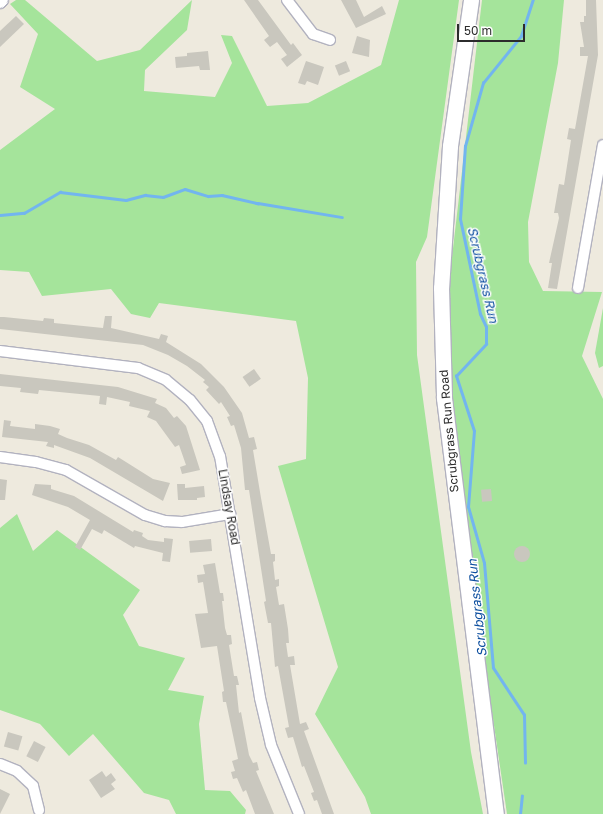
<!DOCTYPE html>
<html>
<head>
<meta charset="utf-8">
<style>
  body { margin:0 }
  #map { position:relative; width:603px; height:814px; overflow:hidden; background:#eeeade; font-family:"Golos Text",sans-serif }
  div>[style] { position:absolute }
  .green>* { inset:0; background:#a5e49b }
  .stream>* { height:2.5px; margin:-1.25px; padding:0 1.25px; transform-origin:1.25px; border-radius:1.25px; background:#72b5ef }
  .building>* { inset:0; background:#c9c7be; transform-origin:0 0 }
  .round { border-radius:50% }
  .roads { filter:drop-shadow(1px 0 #b2b2bf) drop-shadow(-1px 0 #b2b2bf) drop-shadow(0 1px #b2b2bf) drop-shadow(0 -1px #b2b2bf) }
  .street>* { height:10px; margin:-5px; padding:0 5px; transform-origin:5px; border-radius:5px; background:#fff }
  .secondary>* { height:15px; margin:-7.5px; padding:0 7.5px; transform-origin:7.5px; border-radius:7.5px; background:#fff }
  span { translate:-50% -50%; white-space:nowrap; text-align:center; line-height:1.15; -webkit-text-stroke:3px #fff; paint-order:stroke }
  .street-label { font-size:12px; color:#2c2c2c }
  .water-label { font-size:13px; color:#0d4f9f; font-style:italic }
  .scale { position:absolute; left:457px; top:24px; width:68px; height:18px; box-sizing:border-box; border:2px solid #2c2c2c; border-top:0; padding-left:5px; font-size:12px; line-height:14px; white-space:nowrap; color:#2c2c2c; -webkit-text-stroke:3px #fff; paint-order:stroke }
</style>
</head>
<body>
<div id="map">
  <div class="green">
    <i style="clip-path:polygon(16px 0,25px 0,97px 61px,140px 50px,192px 0,187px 30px,145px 70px,144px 91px,215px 97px,232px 63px,221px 35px,232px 36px,267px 106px,308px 103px,381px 65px,399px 0,459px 0,427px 237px,416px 262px,417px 355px,471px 752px,483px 814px,371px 814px,365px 797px,315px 714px,338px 667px,278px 466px,306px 459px,308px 378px,296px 321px,159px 303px,150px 318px,131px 314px,111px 289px,42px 296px,29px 272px,0 270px,0 150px,55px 109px,20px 87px,38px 34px,10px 4px)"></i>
    <i style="clip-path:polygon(482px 0,564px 0,558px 63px,528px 222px,529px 262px,543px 291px,602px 292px,582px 356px,603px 399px,603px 814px,507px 814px,456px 467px,445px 317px)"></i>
    <i style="clip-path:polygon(603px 308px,603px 366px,599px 368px,595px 353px)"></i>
    <i style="clip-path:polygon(17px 514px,33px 551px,57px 530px,140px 590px,123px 615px,139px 646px,185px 658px,168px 690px,204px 696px,199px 724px,205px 790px,230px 791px,246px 810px,245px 814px,176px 814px,169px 800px,144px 793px,93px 734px,69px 756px,40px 724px,0 710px,0 528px)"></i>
  </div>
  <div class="stream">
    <i style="left:0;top:215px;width:24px;rotate:-5deg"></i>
    <i style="left:24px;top:213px;width:42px;rotate:-30.3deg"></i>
    <i style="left:60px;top:192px;width:66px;rotate:6.9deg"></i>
    <i style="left:126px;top:200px;width:20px;rotate:-15deg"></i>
    <i style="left:145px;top:195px;width:18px;rotate:6deg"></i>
    <i style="left:163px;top:197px;width:23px;rotate:-20deg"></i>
    <i style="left:185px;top:189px;width:24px;rotate:17deg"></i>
    <i style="left:208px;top:196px;width:14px;rotate:-4deg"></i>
    <i style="left:222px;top:195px;width:37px;rotate:13deg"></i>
    <i style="left:258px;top:203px;width:85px;rotate:9.5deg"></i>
    <i style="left:525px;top:763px;width:48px;rotate:-91.2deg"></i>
    <i style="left:524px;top:715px;width:56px;rotate:-123.4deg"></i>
    <i style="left:493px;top:668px;width:105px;rotate:-94.9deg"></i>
    <i style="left:484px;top:563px;width:58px;rotate:-105.9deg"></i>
    <i style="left:468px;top:507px;width:76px;rotate:-85.5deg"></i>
    <i style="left:474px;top:431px;width:58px;rotate:-108.1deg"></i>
    <i style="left:456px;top:376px;width:44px;rotate:-46.8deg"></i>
    <i style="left:486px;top:344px;width:17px;rotate:-90deg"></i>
    <i style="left:486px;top:327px;width:14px;rotate:-115deg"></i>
    <i style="left:480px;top:314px;width:97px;rotate:-101.9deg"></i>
    <i style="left:460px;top:219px;width:73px;rotate:-86.1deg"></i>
    <i style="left:465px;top:146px;width:66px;rotate:-74.1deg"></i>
    <i style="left:483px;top:83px;width:60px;rotate:-51deg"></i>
    <i style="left:521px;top:36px;width:38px;rotate:-72deg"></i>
    <i style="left:520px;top:814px;width:18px;rotate:-84deg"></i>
  </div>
  <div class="building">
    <i style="clip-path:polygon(244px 0,258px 0,291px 45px,293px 43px,302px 55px,287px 67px,281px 59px,287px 55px,277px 42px,270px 47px,264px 40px,269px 36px)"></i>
    <i style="clip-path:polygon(341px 0,356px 0,364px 17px,382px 6px,386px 14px,356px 28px)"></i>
    <i style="clip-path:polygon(586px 0,596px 0,598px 55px,557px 289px,548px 288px,552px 263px,549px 263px,559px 218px,558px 213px,554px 213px,559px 184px,564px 185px,571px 140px,567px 139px,569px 128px,575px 129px,588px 56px,580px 56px,580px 47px,584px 47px,580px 22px,584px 22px,584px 16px,586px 16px)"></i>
    <i style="clip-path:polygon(16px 16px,24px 24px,0 47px,0 31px)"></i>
    <i style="clip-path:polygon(357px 36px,370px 40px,369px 57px,352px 53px)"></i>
    <i style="clip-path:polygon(208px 51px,210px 70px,200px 70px,199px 66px,176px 68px,175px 57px,187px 56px,187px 53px)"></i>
    <i style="clip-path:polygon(306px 61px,324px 67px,318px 85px,307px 81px,305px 85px,298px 83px)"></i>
    <i style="left:346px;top:61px;width:11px;height:12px;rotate:68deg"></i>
    <i style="clip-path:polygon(105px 316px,112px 316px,111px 328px,159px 339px,161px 334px,168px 336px,166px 342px,201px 364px,224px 387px,242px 413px,249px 438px,254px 437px,257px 449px,253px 450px,261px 498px,271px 554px,275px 554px,275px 561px,273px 562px,275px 580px,279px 579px,279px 586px,276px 587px,279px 605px,284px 604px,288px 629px,289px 643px,286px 643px,288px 657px,294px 656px,295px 665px,290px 665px,300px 724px,306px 722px,309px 729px,304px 731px,334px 814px,322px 814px,317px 800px,314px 801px,311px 793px,314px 792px,304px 766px,302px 767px,293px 737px,288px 738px,285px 728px,289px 727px,278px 666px,275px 667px,271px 623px,268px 623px,264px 602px,266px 601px,249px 490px,245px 490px,241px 448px,234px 425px,231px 426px,227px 417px,230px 416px,221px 402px,219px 404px,206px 390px,209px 387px,203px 382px,205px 380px,187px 366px,168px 355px,143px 345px,0 329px,0 317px,4px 317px,43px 321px,44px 318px,54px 319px,54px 323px,103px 328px)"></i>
    <i style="left:254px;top:369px;width:12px;height:14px;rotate:55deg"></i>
    <i style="clip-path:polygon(0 374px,118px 387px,157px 399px,155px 403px,166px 408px,174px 418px,177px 416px,186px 426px,200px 470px,182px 474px,180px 467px,186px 465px,179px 445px,175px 447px,156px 421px,147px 417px,150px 411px,129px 406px,130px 402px,107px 397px,106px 405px,99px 404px,100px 396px,39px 390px,38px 394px,20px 392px,21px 388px,0 386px)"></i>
    <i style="clip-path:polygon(4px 420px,11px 421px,10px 426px,35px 429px,35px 424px,50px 426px,60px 429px,58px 434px,67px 438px,89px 445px,116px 460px,118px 457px,153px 479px,170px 483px,163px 501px,90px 458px,54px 445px,54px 448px,46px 446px,48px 442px,2px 437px)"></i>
    <i style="clip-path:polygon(0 479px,7px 480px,5px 500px,0 500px)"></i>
    <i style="clip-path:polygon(35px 484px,51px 485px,51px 489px,74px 496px,133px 532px,134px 530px,143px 533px,142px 536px,148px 540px,164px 542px,164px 538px,173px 539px,170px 562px,162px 561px,163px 553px,135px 546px,134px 548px,104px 530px,102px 534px,92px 529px,80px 550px,75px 547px,90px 520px,68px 507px,32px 495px)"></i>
    <i style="clip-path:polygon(177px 484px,185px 484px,185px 488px,204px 486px,205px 497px,197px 498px,197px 500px,178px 500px)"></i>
    <i style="left:491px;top:489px;width:12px;height:10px;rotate:85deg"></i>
    <i style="left:211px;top:539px;width:12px;height:22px;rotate:85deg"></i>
    <i class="round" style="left:514px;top:546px;width:16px;height:16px"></i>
    <i style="clip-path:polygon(215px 563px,220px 593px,223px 593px,224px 601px,222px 601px,225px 628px,227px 635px,231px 635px,232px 644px,229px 645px,234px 676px,237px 676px,239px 685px,236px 685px,239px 713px,241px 712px,249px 755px,253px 763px,257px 762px,259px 770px,256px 771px,274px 814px,255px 814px,246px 790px,243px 792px,237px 778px,233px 779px,231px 772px,235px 771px,232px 761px,238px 759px,226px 702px,223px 702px,222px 692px,224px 691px,217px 646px,201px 648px,195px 614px,208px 613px,203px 582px,198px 583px,197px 575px,205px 574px,203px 565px)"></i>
    <i style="left:8px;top:732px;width:15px;height:15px;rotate:16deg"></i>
    <i style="left:34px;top:741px;width:13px;height:17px;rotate:27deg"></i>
    <i style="clip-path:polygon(102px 771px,106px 777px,111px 773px,116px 780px,111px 784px,115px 789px,101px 798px,89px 780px)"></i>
    <i style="clip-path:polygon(0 789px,10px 794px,0 814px)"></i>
  </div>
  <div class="roads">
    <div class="street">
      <i style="left:287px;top:0;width:43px;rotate:52.6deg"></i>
      <i style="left:313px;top:34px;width:18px;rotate:19deg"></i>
      <i style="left:0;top:3px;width:4px;rotate:-45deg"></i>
      <i style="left:578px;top:288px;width:145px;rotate:-80.1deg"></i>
      <i style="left:0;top:351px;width:139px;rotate:7deg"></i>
      <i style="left:138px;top:368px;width:30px;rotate:23deg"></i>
      <i style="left:166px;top:380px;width:31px;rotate:40deg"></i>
      <i style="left:190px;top:400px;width:27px;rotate:51deg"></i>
      <i style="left:207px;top:421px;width:37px;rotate:70deg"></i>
      <i style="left:220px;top:456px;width:245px;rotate:80.6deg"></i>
      <i style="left:260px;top:698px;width:48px;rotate:76.8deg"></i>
      <i style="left:271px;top:745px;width:74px;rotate:67.9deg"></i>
      <i style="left:0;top:457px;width:36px;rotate:8deg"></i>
      <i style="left:36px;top:462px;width:31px;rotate:15deg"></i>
      <i style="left:66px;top:470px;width:91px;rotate:29.7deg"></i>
      <i style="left:145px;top:515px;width:21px;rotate:17deg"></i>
      <i style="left:165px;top:521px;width:17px;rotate:3deg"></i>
      <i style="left:182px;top:522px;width:49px;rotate:-9.5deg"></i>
      <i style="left:0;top:764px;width:18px;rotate:22deg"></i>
      <i style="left:17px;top:771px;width:22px;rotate:43deg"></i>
      <i style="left:33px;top:786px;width:25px;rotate:76deg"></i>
    </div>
    <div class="secondary">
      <i style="left:471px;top:0;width:148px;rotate:98.2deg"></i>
      <i style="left:450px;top:146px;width:142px;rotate:93.6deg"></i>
      <i style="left:441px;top:288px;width:110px;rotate:88.4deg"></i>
      <i style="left:444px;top:398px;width:419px;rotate:82.9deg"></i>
    </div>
  </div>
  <div class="street-label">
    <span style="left:449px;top:431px;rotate:-95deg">Scrubgrass Run Road</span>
    <span style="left:229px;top:507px;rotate:80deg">Lindsay Road</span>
  </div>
  <div class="water-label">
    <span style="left:483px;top:275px;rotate:77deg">Scrubgrass Run</span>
    <span style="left:477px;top:608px;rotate:-96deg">Scrubgrass Run</span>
  </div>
  <div class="scale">50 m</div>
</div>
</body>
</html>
